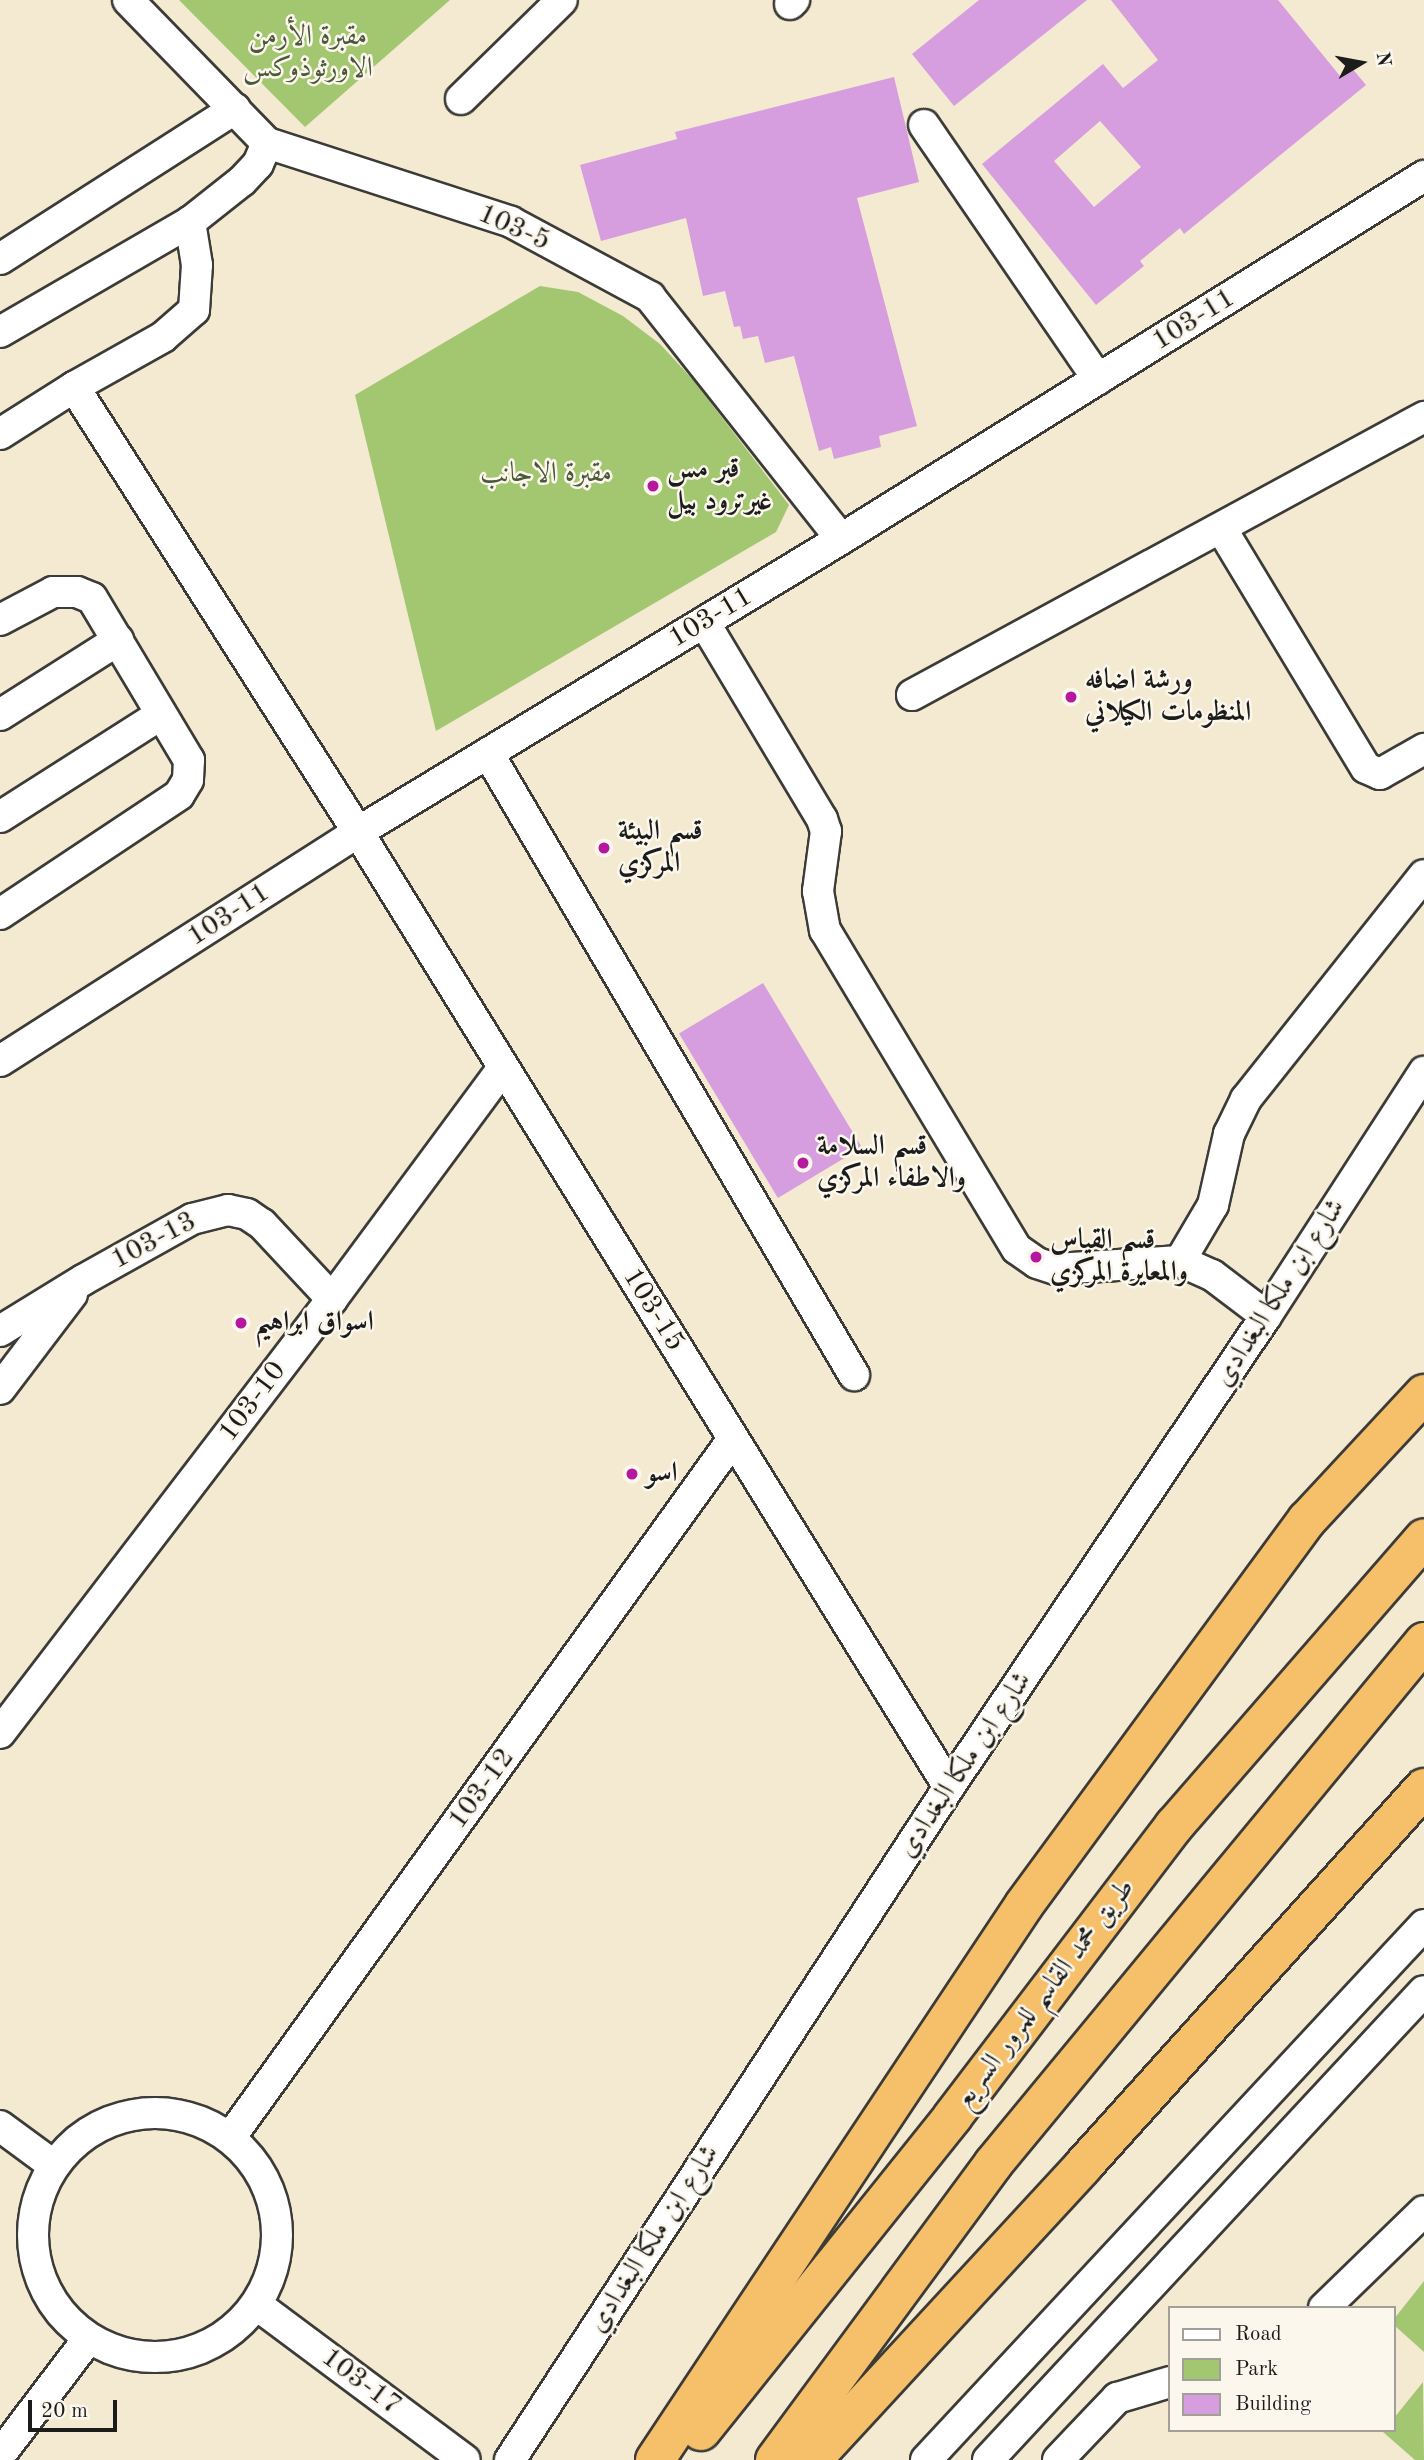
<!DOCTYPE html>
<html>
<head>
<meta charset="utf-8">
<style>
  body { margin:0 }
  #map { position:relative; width:1424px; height:2460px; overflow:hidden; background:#f4e9d1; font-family:"Old Standard TT",Amiri,serif }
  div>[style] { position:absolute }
  .green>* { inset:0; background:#a3c771 }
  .building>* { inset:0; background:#d69ede; transform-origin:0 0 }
  .roads { filter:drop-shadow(2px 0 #3c3b37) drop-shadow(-2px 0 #3c3b37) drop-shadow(0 2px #3c3b37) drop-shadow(0 -2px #3c3b37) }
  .minor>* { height:30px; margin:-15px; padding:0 15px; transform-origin:15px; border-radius:15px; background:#fff }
  .minor>.ring { margin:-15px; padding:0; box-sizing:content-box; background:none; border:30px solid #fff; border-radius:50% }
  .highway>* { height:38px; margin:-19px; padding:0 19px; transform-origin:19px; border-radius:19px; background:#f6c06b }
  .dots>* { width:19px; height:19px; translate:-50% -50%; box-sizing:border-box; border:4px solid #fbf7ec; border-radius:50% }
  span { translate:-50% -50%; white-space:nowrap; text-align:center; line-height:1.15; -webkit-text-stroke:5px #fbf7ec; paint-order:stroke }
  .park-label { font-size:28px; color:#4b583a }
  .street-label { font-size:28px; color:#1c1c1c }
  .poi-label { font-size:28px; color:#1c1c1c; font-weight:700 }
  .left { translate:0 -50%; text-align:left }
  .legend { position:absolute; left:1168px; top:2306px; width:228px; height:126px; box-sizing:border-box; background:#fbf7ec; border:2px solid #a29f99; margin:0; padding:9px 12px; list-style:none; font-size:21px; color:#1c1c1c }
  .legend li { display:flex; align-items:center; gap:14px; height:35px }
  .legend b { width:35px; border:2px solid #a29f99 }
  .north { position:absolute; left:1326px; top:28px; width:70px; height:70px; -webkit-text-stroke:5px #fbf7ec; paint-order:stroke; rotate:80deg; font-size:19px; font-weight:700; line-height:28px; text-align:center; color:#1c1c1c }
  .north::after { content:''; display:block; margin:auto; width:24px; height:32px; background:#1c1c1c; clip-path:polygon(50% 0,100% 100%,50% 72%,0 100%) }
  .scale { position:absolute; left:28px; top:2400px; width:89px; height:32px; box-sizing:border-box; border:4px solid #1c1c1c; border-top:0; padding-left:9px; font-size:21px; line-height:24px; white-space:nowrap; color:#1c1c1c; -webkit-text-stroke:5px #fbf7ec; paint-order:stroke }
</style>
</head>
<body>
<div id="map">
  <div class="green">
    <i style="clip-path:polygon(179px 0,450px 0,305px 127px)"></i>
    <i style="clip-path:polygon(540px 286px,578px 292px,623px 316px,660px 344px,694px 381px,789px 505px,776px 532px,436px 731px,355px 395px)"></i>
    <i style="clip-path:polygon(1424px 2281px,1424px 2352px,1394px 2325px,1394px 2319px)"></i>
    <i style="clip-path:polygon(1423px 2382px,1424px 2460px,1415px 2460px,1383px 2432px,1394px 2430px,1394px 2418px)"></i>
  </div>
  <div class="building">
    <i style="clip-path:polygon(979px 0,1087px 0,954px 106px,912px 54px)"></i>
    <i style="clip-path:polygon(evenodd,1111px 0,1278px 0,1340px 76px,1351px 67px,1366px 85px,1184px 234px,1180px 228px,1140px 261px,1144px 266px,1096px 305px,982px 164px,1103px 64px,1123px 88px,1158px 60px,1111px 0,1100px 121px,1141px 167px,1094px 207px,1054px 161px,1100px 121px)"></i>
    <i style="clip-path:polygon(894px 77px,919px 182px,857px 198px,917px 426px,879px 436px,881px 447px,834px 459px,831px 447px,819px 451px,794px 356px,765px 363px,758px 336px,743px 339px,740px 326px,734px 327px,725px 291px,703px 296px,686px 218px,601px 241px,580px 165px,677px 139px,675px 132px)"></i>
    <i style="left:763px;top:983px;width:192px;height:98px;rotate:59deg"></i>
  </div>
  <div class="roads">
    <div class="minor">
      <i style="left:128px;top:0;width:199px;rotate:45.8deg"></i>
      <i style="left:267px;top:143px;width:256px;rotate:17.9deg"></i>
      <i style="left:511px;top:222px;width:158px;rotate:28.3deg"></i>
      <i style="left:650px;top:297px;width:308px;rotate:51.7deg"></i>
      <i style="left:790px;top:4px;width:6px;rotate:-45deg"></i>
      <i style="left:461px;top:99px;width:141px;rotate:-44.4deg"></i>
      <i style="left:924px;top:125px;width:308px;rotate:55.6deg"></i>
      <i style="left:0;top:259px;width:279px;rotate:-32.6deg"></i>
      <i style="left:0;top:332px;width:220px;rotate:-30.1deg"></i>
      <i style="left:74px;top:387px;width:528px;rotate:57.45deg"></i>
      <i style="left:358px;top:832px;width:1123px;rotate:58.25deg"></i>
      <i style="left:0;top:434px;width:88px;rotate:-32.4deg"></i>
      <i style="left:74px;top:387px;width:102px;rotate:-29.3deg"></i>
      <i style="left:163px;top:337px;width:41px;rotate:-41.1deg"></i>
      <i style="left:194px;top:310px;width:45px;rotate:-86.2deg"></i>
      <i style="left:197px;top:265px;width:44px;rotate:-99.2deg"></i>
      <i style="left:190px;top:222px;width:66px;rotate:-38.3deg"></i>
      <i style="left:242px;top:181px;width:23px;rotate:-47deg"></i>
      <i style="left:258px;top:164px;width:23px;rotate:-67deg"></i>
      <i style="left:1221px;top:528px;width:280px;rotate:58.9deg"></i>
      <i style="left:1366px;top:768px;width:15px;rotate:23deg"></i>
      <i style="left:1380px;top:774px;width:51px;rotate:-29.6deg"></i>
      <i style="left:0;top:620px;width:60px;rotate:-27.8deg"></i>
      <i style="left:53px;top:592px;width:24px"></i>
      <i style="left:77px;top:592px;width:16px;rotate:22deg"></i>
      <i style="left:92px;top:598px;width:189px;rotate:59.1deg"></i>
      <i style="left:189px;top:760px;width:20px;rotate:93deg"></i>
      <i style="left:188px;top:780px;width:17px;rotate:121deg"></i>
      <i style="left:179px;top:795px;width:215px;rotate:146.4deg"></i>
      <i style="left:704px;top:622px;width:230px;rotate:59.1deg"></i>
      <i style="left:822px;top:819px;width:13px;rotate:72deg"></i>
      <i style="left:826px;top:831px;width:61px;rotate:97.6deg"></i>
      <i style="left:818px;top:891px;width:40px;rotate:80deg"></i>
      <i style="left:825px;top:930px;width:372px;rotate:59deg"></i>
      <i style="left:1017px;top:1249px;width:24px;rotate:35deg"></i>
      <i style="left:1037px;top:1263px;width:20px;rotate:18deg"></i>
      <i style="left:1056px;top:1269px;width:124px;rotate:-3.7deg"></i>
      <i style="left:1180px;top:1261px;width:35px;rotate:24deg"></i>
      <i style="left:1212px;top:1275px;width:68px;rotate:37.2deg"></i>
      <i style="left:912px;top:695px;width:583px;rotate:-28.5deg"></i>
      <i style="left:0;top:715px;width:140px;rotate:-32.4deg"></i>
      <i style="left:488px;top:753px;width:722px;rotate:59.53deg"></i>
      <i style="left:0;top:817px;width:190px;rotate:-32.5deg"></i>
      <i style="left:0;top:1061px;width:425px;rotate:-32.6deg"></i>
      <i style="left:358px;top:832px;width:565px;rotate:-31.24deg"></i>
      <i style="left:841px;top:539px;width:687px;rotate:-31.91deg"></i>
      <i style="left:1180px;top:1261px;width:65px;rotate:-59.5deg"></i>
      <i style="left:1213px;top:1205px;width:73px;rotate:-77.3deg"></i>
      <i style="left:1229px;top:1134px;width:39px;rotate:-64deg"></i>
      <i style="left:1246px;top:1099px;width:286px;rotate:-51.5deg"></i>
      <i style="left:0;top:1331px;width:97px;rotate:-31.6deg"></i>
      <i style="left:83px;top:1280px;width:125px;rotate:-29.2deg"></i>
      <i style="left:192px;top:1219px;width:37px;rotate:-14deg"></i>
      <i style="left:228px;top:1210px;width:19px;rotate:12deg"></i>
      <i style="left:247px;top:1214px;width:18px;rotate:34deg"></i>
      <i style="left:262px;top:1224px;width:103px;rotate:47deg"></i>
      <i style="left:0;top:1389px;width:119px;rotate:-52.8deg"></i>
      <i style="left:0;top:1733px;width:546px;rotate:-52.58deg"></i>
      <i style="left:332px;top:1299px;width:287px;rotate:-53.5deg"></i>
      <i class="ring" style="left:33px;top:2113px;width:214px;height:214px"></i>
      <i style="left:0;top:2126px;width:66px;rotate:36.3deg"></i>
      <i style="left:230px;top:2138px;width:861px;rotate:-54.26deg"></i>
      <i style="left:257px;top:2305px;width:259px;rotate:36.7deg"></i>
      <i style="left:1324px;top:2308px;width:139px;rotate:-44.1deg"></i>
      <i style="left:0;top:2455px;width:146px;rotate:-52.8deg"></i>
      <i style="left:510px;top:2460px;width:804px;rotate:-56.88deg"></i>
      <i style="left:949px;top:1787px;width:568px;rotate:-56.06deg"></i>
      <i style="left:1266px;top:1316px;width:291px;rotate:-57.1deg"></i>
      <i style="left:926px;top:2460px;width:731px;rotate:-47.05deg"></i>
      <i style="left:988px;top:2460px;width:640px;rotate:-47.09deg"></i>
      <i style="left:1058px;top:2460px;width:86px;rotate:-46.4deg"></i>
      <i style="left:1117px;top:2398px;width:55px;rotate:-16.8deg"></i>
    </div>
    <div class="highway">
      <i style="left:701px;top:2431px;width:403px;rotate:-51.3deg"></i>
      <i style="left:953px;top:2116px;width:365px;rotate:-52.7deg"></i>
      <i style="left:1174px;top:1826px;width:381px;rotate:-49deg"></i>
      <i style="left:655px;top:2460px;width:666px;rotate:-56.38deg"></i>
      <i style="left:1024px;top:1905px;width:478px;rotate:-53.7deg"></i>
      <i style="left:1307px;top:1520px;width:172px;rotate:-47.1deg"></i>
      <i style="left:775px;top:2460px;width:368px;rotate:-53.6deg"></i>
      <i style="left:993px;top:2164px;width:677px;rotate:-50.45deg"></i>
      <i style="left:812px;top:2460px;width:400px;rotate:-47.3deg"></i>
      <i style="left:1083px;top:2166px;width:509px;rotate:-47.95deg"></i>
    </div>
  </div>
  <div class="dots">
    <i style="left:653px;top:486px;background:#b5179e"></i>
    <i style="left:1071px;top:697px;background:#b5179e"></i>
    <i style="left:604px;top:848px;background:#b5179e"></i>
    <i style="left:803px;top:1163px;background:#b5179e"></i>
    <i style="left:1036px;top:1257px;background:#b5179e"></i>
    <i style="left:241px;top:1323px;background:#b5179e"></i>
    <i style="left:632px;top:1474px;background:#b5179e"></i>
  </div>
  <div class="park-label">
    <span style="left:308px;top:53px">مقبرة الأرمن<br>الاورثوذوكس</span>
    <span style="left:546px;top:474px">مقبرة الاجانب</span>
  </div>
  <div class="street-label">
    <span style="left:514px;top:228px;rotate:24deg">103-5</span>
    <span style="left:1194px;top:320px;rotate:-32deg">103-11</span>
    <span style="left:711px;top:618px;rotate:-31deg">103-11</span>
    <span style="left:229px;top:915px;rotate:-33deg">103-11</span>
    <span style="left:154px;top:1241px;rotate:-28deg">103-13</span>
    <span style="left:1280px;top:1293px;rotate:-57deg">شارع ابن ملكا البغدادي</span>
    <span style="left:653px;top:1310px;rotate:58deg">103-15</span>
    <span style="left:253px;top:1402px;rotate:-53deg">103-10</span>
    <span style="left:965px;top:1765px;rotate:-56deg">شارع ابن ملكا البغدادي</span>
    <span style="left:482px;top:1789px;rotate:-54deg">103-12</span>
    <span style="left:1045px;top:1994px;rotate:-53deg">طريق محمد القاسم للمرور السريع</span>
    <span style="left:654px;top:2239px;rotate:-57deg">شارع ابن ملكا البغدادي</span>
    <span style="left:361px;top:2382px;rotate:37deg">103-17</span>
  </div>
  <div class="poi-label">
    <span class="left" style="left:667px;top:486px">قبر مس<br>غيرترود بيل</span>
    <span class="left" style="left:1085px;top:697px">ورشة اضافه<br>المنظومات الكيلاني</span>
    <span class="left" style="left:618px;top:848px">قسم البيئة<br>المركزي</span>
    <span class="left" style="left:817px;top:1163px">قسم السلامة<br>والاطفاء المركزي</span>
    <span class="left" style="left:1050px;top:1257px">قسم القياس<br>والمعايرة المركزي</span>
    <span class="left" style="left:255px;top:1323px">اسواق ابراهيم</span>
    <span class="left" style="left:646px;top:1474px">اسو</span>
  </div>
  <ul class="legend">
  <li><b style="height:9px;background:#fff"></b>Road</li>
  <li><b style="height:19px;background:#a3c771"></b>Park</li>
  <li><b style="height:19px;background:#d69ede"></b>Building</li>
  </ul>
  <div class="north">N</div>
  <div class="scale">20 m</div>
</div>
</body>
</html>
